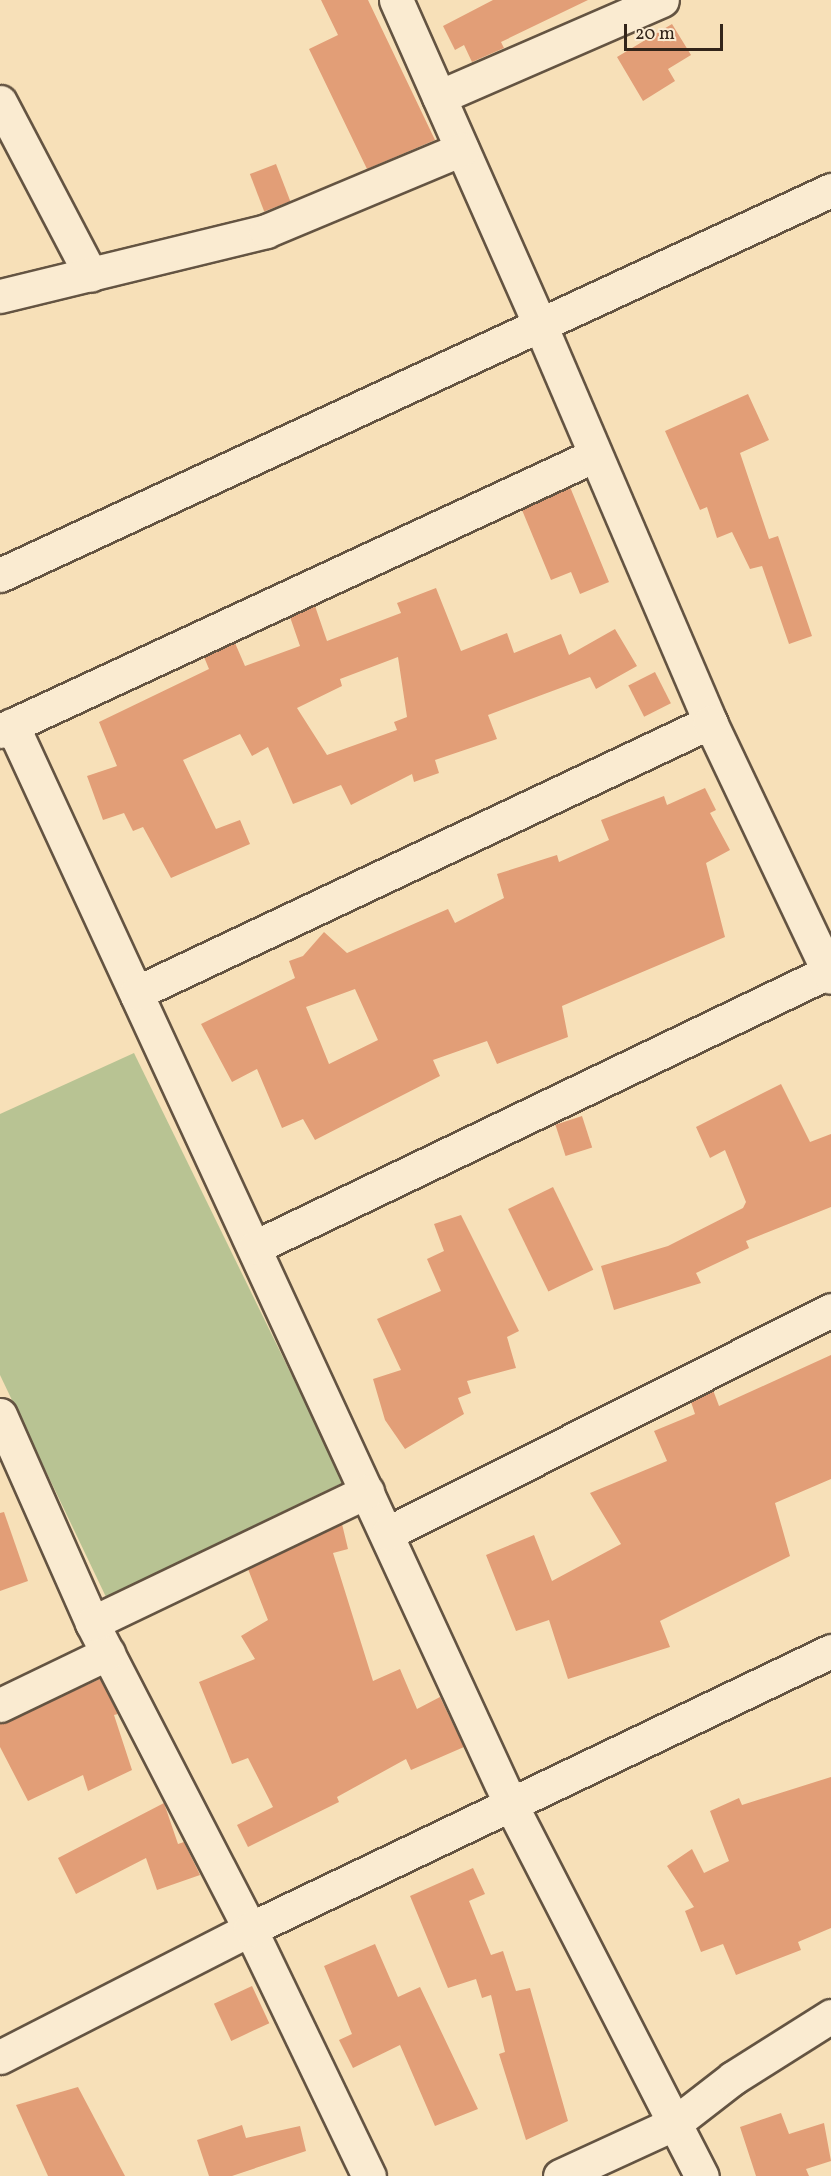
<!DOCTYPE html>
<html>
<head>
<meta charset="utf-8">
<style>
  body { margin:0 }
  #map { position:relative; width:831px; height:2176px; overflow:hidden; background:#f7e0b8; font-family:Vollkorn,serif }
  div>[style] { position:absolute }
  .green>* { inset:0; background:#b8c393 }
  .building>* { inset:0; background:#e29e77; transform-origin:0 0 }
  .roads { filter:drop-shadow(2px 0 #645442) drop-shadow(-2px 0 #645442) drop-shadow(0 2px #645442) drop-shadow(0 -2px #645442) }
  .street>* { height:33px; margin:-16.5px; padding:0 16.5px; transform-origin:16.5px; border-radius:16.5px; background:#faebd1 }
  .secondary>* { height:33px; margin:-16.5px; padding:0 16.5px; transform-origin:16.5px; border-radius:16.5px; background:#faebd1 }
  span { translate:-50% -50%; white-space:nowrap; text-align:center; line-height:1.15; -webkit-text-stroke:4.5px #faebd1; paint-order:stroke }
  .scale { position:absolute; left:624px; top:24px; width:99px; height:27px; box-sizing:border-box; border:3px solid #33251a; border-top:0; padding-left:8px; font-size:18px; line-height:21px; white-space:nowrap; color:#33251a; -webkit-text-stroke:4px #faebd1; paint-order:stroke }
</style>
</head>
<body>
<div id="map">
  <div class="green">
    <i style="clip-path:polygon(134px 1053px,344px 1482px,106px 1597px,0 1375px,0 1114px)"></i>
  </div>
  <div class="building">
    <i style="clip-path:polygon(321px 0,368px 0,435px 140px,367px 169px,309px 49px,338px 35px)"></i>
    <i style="clip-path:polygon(493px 0,588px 0,501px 42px,504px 48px,472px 62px,464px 45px,455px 50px,443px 26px)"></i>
    <i style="clip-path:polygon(672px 24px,691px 55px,668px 69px,675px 81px,643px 101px,617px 57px)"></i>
    <i style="left:276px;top:164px;width:40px;height:28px;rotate:69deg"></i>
    <i style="clip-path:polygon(748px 394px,769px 440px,740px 453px,769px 539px,778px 536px,812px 636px,789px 644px,762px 566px,750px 569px,732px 532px,717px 538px,707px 507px,700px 510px,665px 431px)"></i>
    <i style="clip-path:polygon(570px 487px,609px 582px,580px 594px,571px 572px,551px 580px,522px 510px)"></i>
    <i style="clip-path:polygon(evenodd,436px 588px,461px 651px,507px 633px,514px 653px,561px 634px,569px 655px,615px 629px,637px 666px,596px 689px,590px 677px,488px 715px,497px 739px,435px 760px,439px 773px,414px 782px,412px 774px,351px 805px,341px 785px,293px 804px,268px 747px,252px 756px,240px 734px,183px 760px,216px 829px,240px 820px,250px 844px,171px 878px,143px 827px,133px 831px,124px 813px,103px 820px,87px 776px,117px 766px,99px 722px,209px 669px,204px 657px,235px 643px,245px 666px,300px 646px,290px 617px,315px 606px,327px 641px,401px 613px,397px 603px,436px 588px,398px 657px,407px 717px,394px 722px,397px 730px,327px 755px,297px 708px,342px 686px,340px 679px,398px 657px)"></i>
    <i style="left:655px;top:672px;width:35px;height:30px;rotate:63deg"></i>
    <i style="clip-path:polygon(evenodd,705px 788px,716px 810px,710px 813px,730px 850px,706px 863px,725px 937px,562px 1006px,568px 1037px,497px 1064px,487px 1041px,433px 1060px,440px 1076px,315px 1140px,303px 1119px,282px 1128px,257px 1069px,232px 1082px,201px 1024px,295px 978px,289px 961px,303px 956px,324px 932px,347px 953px,448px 909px,455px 923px,504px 898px,497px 874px,557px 855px,559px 862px,609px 840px,601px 820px,664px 796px,667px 805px,705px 788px,355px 989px,378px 1040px,329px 1064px,306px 1007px,355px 989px)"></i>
    <i style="clip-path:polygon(781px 1084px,810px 1142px,831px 1134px,831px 1207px,746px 1241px,749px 1248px,696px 1273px,701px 1283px,614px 1310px,601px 1266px,668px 1246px,743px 1208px,746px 1202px,725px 1150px,710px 1158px,696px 1127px)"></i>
    <i style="left:582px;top:1116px;width:33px;height:28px;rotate:72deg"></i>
    <i style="left:553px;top:1187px;width:92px;height:50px;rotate:64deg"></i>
    <i style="clip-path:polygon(461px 1215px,519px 1331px,507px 1337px,516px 1368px,467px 1381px,471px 1393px,458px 1398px,464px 1414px,405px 1449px,385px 1420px,373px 1379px,401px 1370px,377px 1319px,441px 1291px,427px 1259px,444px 1251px,434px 1224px)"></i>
    <i style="clip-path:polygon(831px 1355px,831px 1479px,775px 1503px,790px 1556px,660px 1621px,670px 1647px,568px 1679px,549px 1620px,516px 1631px,486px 1555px,534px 1535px,552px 1581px,621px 1544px,590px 1493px,667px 1461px,654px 1431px,695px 1414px,691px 1402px,713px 1390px,719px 1406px)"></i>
    <i style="clip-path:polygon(4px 1512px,28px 1581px,0 1591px,0 1513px)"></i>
    <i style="clip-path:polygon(342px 1524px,348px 1549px,333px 1553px,373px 1681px,400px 1669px,417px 1709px,440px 1697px,464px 1747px,411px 1770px,406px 1759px,337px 1797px,339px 1802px,248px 1847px,237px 1825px,273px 1807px,248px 1758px,232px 1764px,199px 1682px,255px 1659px,241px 1636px,268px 1620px,248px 1569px)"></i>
    <i style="clip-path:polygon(100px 1679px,118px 1714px,114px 1715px,132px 1770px,88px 1791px,83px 1775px,28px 1801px,0 1747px,0 1724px)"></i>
    <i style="clip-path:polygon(831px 1777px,831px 1928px,798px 1942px,801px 1950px,736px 1975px,723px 1944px,701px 1952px,685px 1911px,694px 1907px,667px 1866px,692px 1849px,704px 1873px,729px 1861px,710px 1811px,739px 1798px,742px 1805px)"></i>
    <i style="clip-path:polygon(164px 1803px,178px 1844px,184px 1842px,200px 1875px,157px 1890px,146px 1858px,76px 1894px,58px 1858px)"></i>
    <i style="clip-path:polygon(473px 1868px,485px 1894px,469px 1901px,491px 1955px,503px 1951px,516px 1991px,530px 1988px,568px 2121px,526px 2140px,499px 2054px,505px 2052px,491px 1995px,482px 1998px,476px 1979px,448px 1988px,410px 1896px)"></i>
    <i style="clip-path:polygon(375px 1944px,398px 1997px,420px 1987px,478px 2109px,435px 2126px,400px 2045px,353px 2068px,339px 2040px,352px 2034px,324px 1966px)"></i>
    <i style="left:252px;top:1986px;width:41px;height:42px;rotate:65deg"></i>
    <i style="clip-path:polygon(78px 2087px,125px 2176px,48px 2176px,16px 2105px)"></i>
    <i style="clip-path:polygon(781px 2113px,789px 2134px,824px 2123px,831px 2161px,806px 2169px,809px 2176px,756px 2176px,740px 2127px)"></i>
    <i style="clip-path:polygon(242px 2125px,246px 2138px,300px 2126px,306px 2151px,232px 2176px,209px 2176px,197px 2140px)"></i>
  </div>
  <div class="roads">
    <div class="street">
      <i style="left:396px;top:0;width:358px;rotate:66.1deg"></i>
      <i style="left:439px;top:97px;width:243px;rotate:-23.5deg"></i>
      <i style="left:0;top:102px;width:195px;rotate:62.3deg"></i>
      <i style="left:0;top:296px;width:274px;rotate:-13.7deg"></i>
      <i style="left:266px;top:231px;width:212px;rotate:-22.7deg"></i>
      <i style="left:12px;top:725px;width:1192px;rotate:65.2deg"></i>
      <i style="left:512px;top:1807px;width:415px;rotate:62.8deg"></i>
      <i style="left:0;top:731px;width:656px;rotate:-24.88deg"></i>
      <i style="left:136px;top:993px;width:635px;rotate:-25.27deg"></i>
      <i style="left:255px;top:1247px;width:636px;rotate:-25.64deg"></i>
      <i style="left:0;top:1415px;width:227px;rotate:66.1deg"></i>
      <i style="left:92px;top:1623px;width:344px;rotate:62.7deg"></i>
      <i style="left:250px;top:1929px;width:274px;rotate:64.3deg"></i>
      <i style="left:388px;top:1533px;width:496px;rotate:-26.7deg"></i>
      <i style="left:92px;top:1623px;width:305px;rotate:-25.6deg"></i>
      <i style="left:0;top:1705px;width:120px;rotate:-25.7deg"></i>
      <i style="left:0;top:2057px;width:281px;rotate:-27.1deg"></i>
      <i style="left:250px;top:1929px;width:644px;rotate:-25.57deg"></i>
      <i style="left:560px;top:2176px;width:127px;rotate:-24.7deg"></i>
      <i style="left:675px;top:2123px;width:73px;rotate:-37.8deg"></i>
      <i style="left:733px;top:2078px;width:116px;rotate:-32.3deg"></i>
    </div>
    <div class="secondary">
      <i style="left:541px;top:327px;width:430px;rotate:66.8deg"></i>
      <i style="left:710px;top:722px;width:282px;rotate:64.6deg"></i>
      <i style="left:0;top:575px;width:916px;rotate:-24.86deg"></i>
    </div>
  </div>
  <div class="scale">20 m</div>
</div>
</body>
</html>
